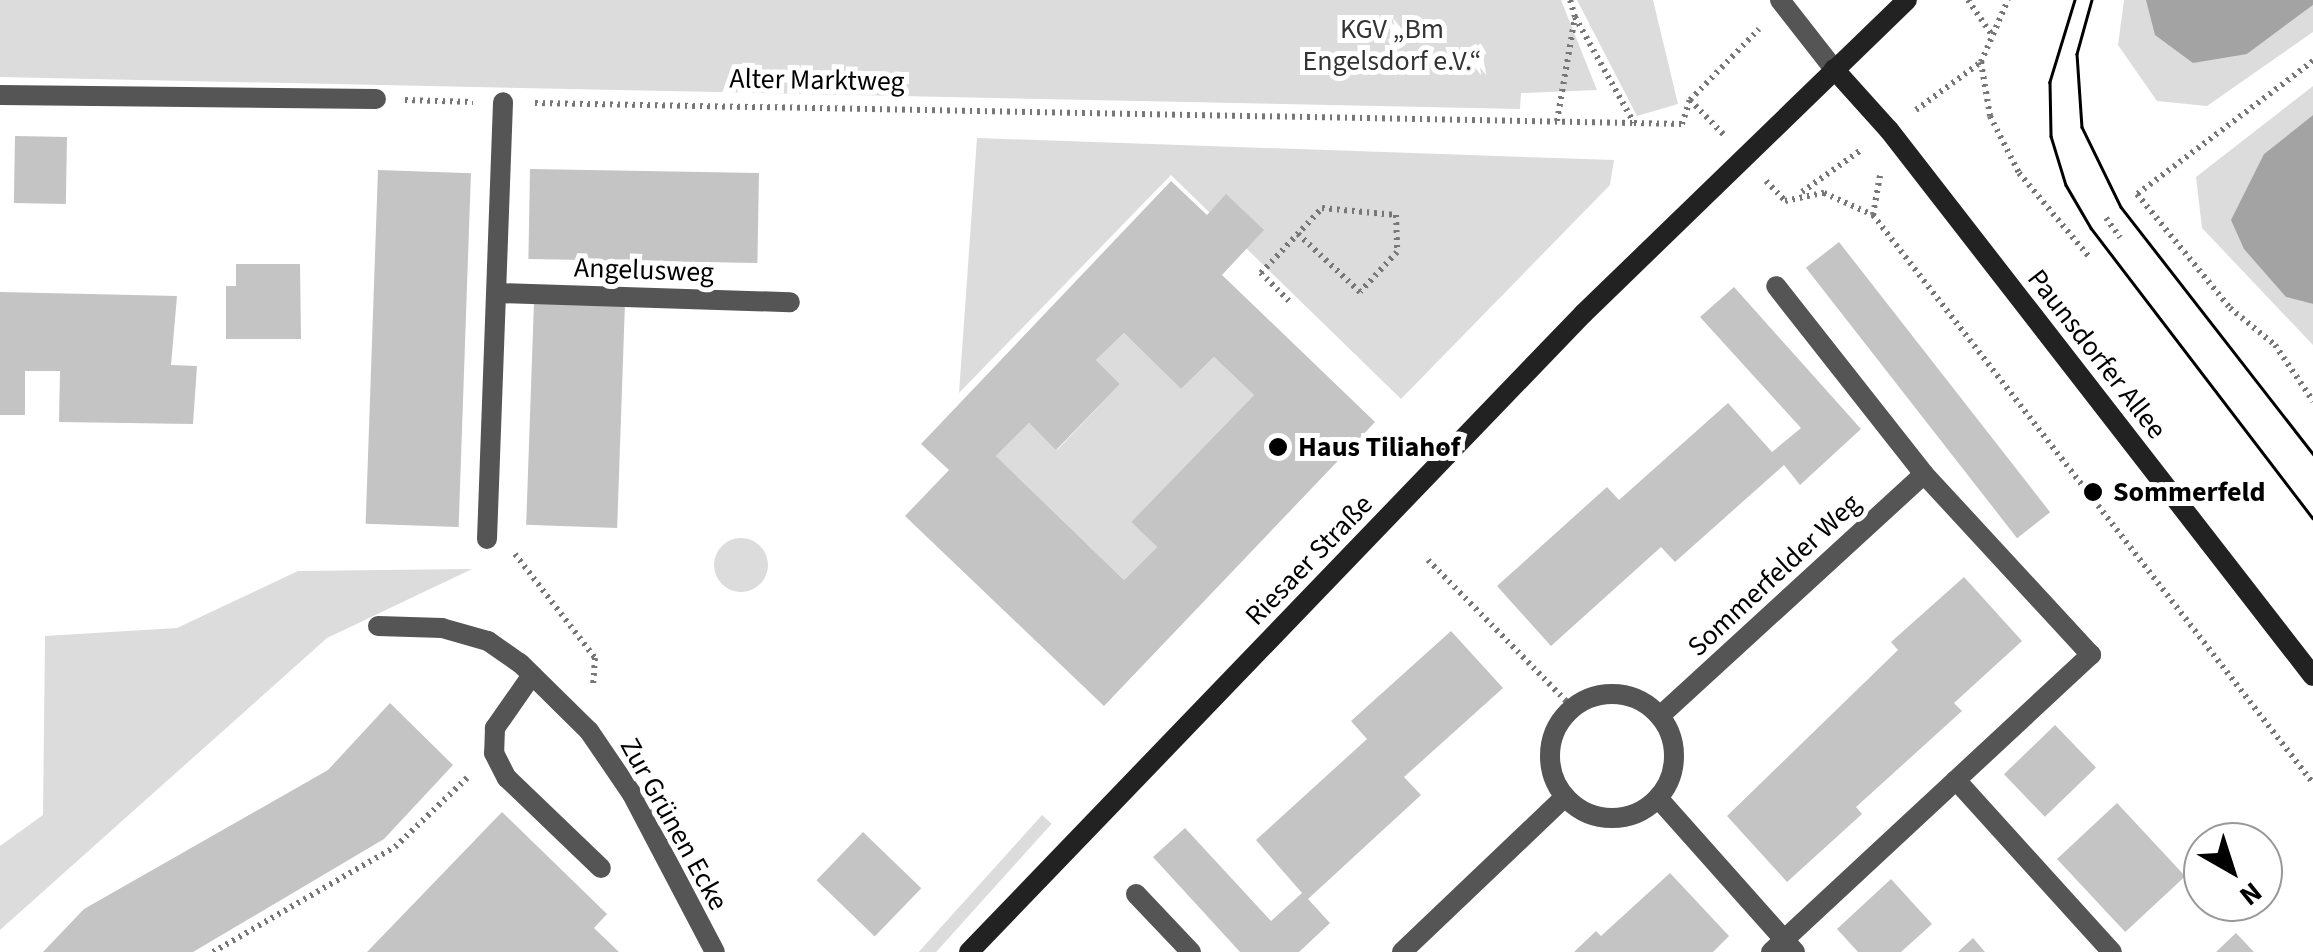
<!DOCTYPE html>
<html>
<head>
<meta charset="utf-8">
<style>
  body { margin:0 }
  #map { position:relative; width:2313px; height:952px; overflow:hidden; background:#fff; font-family:"Source Sans 3",sans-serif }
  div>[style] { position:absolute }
  .green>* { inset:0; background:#dcdcdc; transform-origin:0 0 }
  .round { border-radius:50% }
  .water>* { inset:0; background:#a3a3a3 }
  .building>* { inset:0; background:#c4c4c4; transform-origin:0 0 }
  .path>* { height:6px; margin-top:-3px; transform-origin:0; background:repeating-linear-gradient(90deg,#777 0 2.5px,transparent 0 7.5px) }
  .service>* { height:20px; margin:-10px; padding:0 10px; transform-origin:10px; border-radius:10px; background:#555 }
  .minor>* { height:20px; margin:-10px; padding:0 10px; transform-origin:10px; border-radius:10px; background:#555 }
  .minor>.ring { margin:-10px; padding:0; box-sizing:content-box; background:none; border:20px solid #555; border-radius:50% }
  .tertiary>* { height:20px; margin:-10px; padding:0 10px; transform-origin:10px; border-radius:10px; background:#555 }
  .secondary>* { height:20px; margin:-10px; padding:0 10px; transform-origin:10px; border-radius:10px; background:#222 }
  .tram>* { height:2.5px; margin:-1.25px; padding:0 1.25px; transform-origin:1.25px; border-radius:1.25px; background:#000 }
  .dots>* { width:28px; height:28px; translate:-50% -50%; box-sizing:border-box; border:5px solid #fff; border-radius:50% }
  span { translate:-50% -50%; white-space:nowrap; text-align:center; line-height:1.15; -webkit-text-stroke:10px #fff; paint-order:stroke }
  .park-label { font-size:28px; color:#333 }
  .street-label { font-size:28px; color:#000 }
  .poi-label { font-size:28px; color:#000; font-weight:700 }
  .left { translate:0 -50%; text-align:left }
  .north { position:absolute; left:2183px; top:822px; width:100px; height:100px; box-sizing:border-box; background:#fff; border:2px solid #999; border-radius:50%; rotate:141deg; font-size:28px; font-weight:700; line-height:40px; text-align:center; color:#000 }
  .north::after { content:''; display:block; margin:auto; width:35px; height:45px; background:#000; clip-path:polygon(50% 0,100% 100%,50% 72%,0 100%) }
</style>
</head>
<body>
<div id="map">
  <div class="green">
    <i style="clip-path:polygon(0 0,1561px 0,1597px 90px,1521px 93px,1520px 109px,0 77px)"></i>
    <i style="clip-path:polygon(1577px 0,1653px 0,1678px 104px,1637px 116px)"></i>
    <i style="clip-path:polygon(2124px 0,2146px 0,2247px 54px,2313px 5px,2313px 32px,2207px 106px,2157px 101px,2118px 45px)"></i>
    <i style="clip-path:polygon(2313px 86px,2313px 115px,2264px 154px,2286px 297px,2313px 304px,2313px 345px,2202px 228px,2196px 177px)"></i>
    <i style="clip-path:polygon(977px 138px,1614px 160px,1610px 185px,1401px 399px,1171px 175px,959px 393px)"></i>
    <i style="clip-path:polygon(1124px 333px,1181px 389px,1214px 357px,1254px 395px,1131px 522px,1157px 547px,1124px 580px,996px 456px,1029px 423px,1057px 450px,1120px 384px,1096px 360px)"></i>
    <i class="round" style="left:714px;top:538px;width:54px;height:54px"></i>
    <i style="clip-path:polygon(472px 569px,327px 638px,0 930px,0 846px,43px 815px,45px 636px,177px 628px,298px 571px)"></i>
    <i style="left:1042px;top:815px;width:13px;height:194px;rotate:42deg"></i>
  </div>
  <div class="water">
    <i style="clip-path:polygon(2146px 0,2313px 0,2313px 5px,2247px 54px,2193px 63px,2155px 35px)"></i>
    <i style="clip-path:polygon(2313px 115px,2313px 304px,2286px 297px,2244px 249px,2231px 220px,2264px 154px)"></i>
  </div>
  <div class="building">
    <i style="left:15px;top:136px;width:52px;height:67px;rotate:1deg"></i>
    <i style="left:530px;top:169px;width:229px;height:90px;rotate:1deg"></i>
    <i style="left:378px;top:170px;width:93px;height:354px;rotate:2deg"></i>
    <i style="clip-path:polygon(evenodd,1171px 181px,1207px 215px,1226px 194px,1264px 230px,1222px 275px,1375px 422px,1104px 706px,905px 516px,949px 470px,921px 444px,1171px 181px,1124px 333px,1181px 389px,1214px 357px,1254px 395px,1131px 522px,1157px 547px,1124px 580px,996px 456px,1029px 423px,1056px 450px,1120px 384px,1096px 360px,1124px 333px)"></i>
    <i style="left:1839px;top:242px;width:343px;height:42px;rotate:52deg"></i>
    <i style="clip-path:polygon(236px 264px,300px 264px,301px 339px,226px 339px,226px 286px,236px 286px)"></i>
    <i style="clip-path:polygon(1734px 287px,1861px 429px,1800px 485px,1784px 465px,1675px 562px,1661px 547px,1551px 646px,1497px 586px,1607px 487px,1619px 500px,1728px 403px,1772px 452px,1801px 428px,1700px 317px)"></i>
    <i style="clip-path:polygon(0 292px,177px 296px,171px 365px,197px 366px,193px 424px,59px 422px,60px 371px,25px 371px,25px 415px,0 415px)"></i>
    <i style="left:534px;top:301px;width:91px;height:224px;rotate:2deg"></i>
    <i style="clip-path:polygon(1964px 577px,2022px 641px,1954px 703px,1962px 711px,1856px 807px,1862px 814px,1787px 882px,1727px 816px,1898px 650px,1891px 642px)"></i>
    <i style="clip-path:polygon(1451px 631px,1503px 688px,1404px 777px,1421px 795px,1308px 899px,1330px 923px,1299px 952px,1240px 952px,1153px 857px,1185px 828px,1271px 921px,1302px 893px,1256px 840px,1367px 739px,1351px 721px)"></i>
    <i style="clip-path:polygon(390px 703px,453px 765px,384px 839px,193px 952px,43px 952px,84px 909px,328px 770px)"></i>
    <i style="left:2055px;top:725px;width:59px;height:71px;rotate:46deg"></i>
    <i style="left:2117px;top:803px;width:100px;height:82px;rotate:47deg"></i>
    <i style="clip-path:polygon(502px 812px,607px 914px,594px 928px,619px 952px,367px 952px)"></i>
    <i style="left:863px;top:832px;width:81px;height:67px;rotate:44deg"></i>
    <i style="clip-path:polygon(1670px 873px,1729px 936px,1713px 952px,1574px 952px,1596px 931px,1601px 936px)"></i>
    <i style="clip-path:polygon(1891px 879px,1932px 924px,1901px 952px,1858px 952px,1837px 929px)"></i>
    <i style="clip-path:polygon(2236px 933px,2254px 952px,2216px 952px)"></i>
    <i style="clip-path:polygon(1973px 938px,1985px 952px,1958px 952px)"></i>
  </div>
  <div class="path">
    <i style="left:1968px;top:0;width:42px;rotate:55.6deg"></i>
    <i style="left:1575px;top:17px;width:121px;rotate:60.9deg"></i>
    <i style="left:1634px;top:123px;width:48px;rotate:1.2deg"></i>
    <i style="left:1682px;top:124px;width:25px;rotate:-72deg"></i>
    <i style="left:1690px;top:100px;width:99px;rotate:-45.8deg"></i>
    <i style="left:2313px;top:61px;width:221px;rotate:142.9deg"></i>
    <i style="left:2137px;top:194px;width:147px;rotate:50.8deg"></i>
    <i style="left:2230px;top:308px;width:58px;rotate:39.4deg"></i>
    <i style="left:2275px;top:345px;width:68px;rotate:55.8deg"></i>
    <i style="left:1981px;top:62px;width:55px;rotate:80.5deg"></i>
    <i style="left:1990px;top:116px;width:64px;rotate:63deg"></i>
    <i style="left:2019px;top:173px;width:112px;rotate:50.1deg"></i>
    <i style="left:405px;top:100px;width:68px;rotate:1.7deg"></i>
    <i style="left:1690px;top:100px;width:49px;rotate:45.8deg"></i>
    <i style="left:535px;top:103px;width:1099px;rotate:1.04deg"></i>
    <i style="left:1916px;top:110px;width:81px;rotate:-36.4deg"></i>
    <i style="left:1981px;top:62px;width:68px;rotate:-66.5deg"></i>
    <i style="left:1557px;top:121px;width:106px;rotate:-80.2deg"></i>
    <i style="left:1575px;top:17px;width:18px;rotate:-106deg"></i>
    <i style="left:1766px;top:181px;width:28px;rotate:46deg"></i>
    <i style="left:1785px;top:201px;width:40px;rotate:-12deg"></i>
    <i style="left:1824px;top:193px;width:54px;rotate:24.2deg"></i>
    <i style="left:1873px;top:215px;width:718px;rotate:52.24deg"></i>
    <i style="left:1802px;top:192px;width:72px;rotate:-35.4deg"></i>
    <i style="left:1873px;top:215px;width:40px;rotate:-80deg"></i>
    <i style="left:2106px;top:218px;width:24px;rotate:54deg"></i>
    <i style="left:1289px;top:301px;width:40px;rotate:-135deg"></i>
    <i style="left:1261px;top:273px;width:89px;rotate:-46.8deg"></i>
    <i style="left:1322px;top:208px;width:74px;rotate:5.4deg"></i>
    <i style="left:1396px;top:215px;width:37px;rotate:88deg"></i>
    <i style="left:1397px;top:252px;width:54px;rotate:132.8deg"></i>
    <i style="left:1360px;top:292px;width:85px;rotate:-136.9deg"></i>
    <i style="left:515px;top:554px;width:131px;rotate:52.4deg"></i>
    <i style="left:595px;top:658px;width:27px;rotate:94deg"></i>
    <i style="left:1428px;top:560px;width:207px;rotate:45.6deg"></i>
    <i style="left:213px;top:952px;width:210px;rotate:-30deg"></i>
    <i style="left:395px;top:847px;width:100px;rotate:-43.8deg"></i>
  </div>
  <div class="service">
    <i style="left:532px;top:675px;width:65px;rotate:124.9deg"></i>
    <i style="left:495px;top:728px;width:25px;rotate:92deg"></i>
    <i style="left:494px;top:753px;width:28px;rotate:63deg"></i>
    <i style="left:507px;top:778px;width:130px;rotate:43.8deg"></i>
  </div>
  <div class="minor">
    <i style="left:0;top:95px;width:376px;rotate:0.6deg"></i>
    <i style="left:497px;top:293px;width:293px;rotate:1.8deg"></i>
    <i style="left:487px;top:539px;width:437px;rotate:-87.9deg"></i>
    <i style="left:378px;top:626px;width:64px;rotate:1.8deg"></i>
    <i style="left:442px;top:628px;width:48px;rotate:15.8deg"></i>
    <i style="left:488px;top:641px;width:39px;rotate:35deg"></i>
    <i style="left:520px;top:663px;width:97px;rotate:44.6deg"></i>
    <i style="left:589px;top:731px;width:76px;rotate:55.7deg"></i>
    <i style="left:632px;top:794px;width:178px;rotate:62.3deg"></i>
    <i class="ring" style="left:1550px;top:694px;width:104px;height:104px"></i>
    <i style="left:1660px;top:716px;width:358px;rotate:-42.5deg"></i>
    <i style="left:1924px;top:474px;width:239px;rotate:-128.2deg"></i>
    <i style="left:1956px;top:780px;width:232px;rotate:47.8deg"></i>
    <i style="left:1658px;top:798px;width:206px;rotate:48.3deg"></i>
    <i style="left:1136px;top:894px;width:80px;rotate:46.5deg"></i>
    <i style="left:1402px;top:952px;width:225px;rotate:-43.6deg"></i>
    <i style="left:1771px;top:952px;width:437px;rotate:-42.9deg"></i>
    <i style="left:2091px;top:655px;width:246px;rotate:-132.7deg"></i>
  </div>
  <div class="tertiary">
    <i style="left:1780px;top:0;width:88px;rotate:52deg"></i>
  </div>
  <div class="secondary">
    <i style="left:1834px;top:69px;width:82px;rotate:48deg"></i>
    <i style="left:1889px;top:130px;width:691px;rotate:52.17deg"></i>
    <i style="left:969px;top:952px;width:885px;rotate:-46.1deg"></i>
    <i style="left:1583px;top:314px;width:451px;rotate:-44.1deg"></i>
  </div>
  <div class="tram">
    <i style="left:2075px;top:0;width:86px;rotate:107deg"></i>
    <i style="left:2050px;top:82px;width:54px;rotate:88.9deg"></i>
    <i style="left:2051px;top:136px;width:51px;rotate:73deg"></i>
    <i style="left:2066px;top:185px;width:50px;rotate:59.8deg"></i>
    <i style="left:2091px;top:228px;width:365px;rotate:52.6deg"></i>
    <i style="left:2092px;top:0;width:56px;rotate:105.5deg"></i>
    <i style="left:2077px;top:54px;width:73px;rotate:86.1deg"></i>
    <i style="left:2082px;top:127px;width:89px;rotate:64deg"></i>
    <i style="left:2121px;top:207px;width:313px;rotate:52.1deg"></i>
  </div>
  <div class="dots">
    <i style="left:1278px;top:447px;background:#000"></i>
    <i style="left:2093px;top:492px;background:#000"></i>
  </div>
  <div class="park-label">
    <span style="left:1392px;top:45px">KGV „Bm<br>Engelsdorf e.V.“</span>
  </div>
  <div class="street-label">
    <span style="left:817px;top:80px;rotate:1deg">Alter Marktweg</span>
    <span style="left:644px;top:270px;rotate:2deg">Angelusweg</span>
    <span style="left:2097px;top:354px;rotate:52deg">Paunsdorfer Allee</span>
    <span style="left:1309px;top:560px;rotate:-46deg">Riesaer Straße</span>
    <span style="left:1774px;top:575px;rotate:-43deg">Sommerfelder Weg</span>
    <span style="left:674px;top:824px;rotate:61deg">Zur Grünen Ecke</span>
  </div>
  <div class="poi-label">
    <span class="left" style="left:1298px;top:447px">Haus Tiliahof</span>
    <span class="left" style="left:2113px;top:492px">Sommerfeld</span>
  </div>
  <div class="north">N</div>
</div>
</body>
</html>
